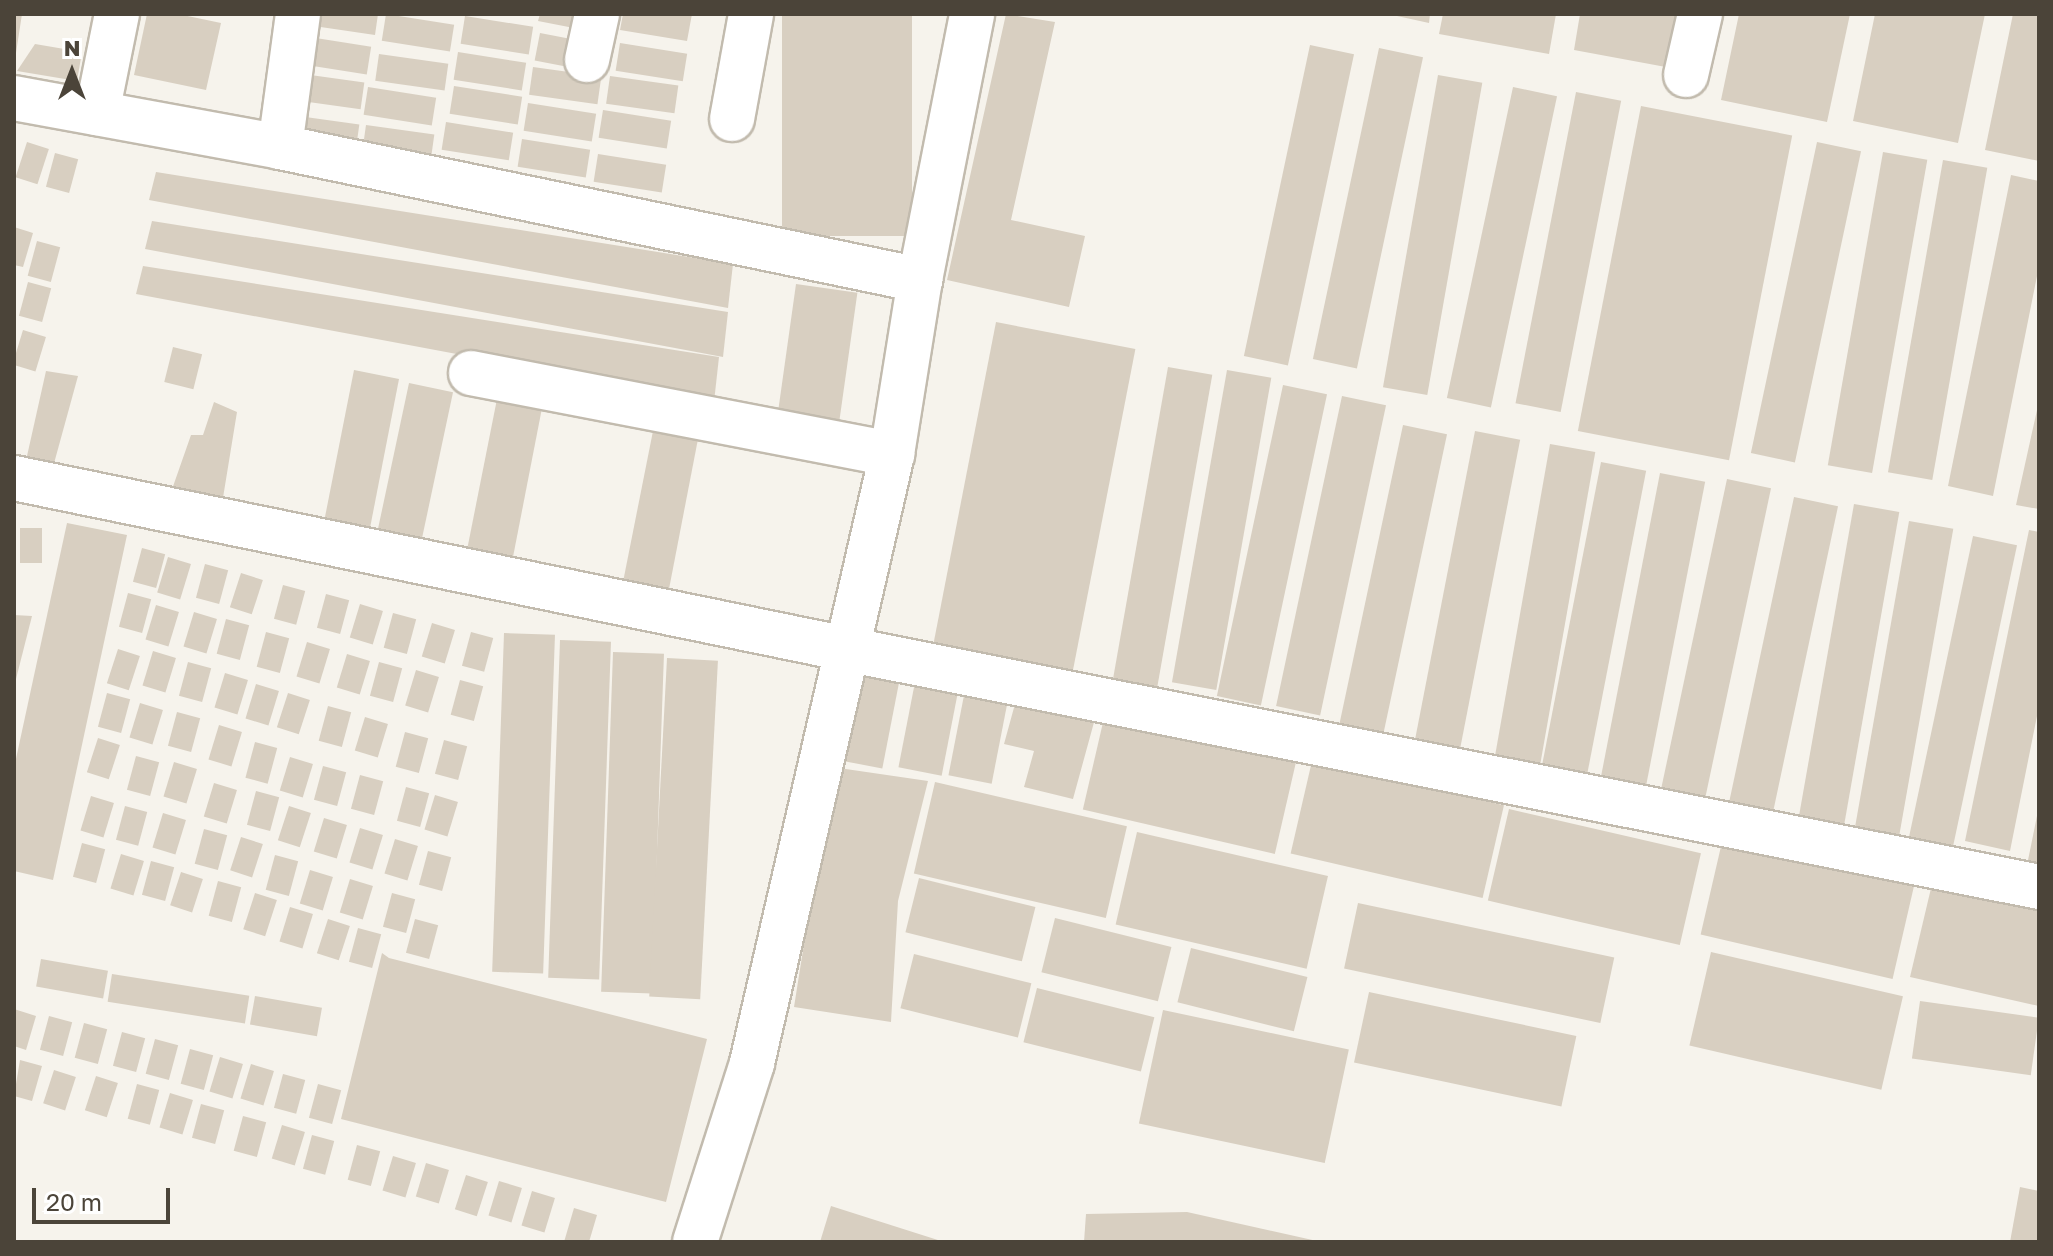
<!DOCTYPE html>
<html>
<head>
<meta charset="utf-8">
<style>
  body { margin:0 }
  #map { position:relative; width:2053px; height:1256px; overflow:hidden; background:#f6f3ec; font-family:"Golos Text",sans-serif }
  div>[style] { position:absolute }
  .building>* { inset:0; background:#d8cfc1; transform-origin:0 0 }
  .roads { filter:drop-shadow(2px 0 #c2bbae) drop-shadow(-2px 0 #c2bbae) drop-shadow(0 2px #c2bbae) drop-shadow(0 -2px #c2bbae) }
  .minor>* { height:44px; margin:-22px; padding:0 22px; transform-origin:22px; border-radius:22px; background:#fff }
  span { translate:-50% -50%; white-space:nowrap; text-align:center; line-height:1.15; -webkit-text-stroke:8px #fff; paint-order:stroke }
  .frame { position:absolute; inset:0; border:16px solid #4b4439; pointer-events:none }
  .north { position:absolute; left:32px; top:32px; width:80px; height:80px; -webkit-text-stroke:6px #fff; paint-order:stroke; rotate:0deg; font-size:22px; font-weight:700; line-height:32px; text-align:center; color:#4b4439 }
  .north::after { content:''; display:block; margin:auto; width:28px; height:36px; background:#4b4439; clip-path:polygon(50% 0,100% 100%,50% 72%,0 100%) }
  .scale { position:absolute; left:32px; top:1188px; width:138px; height:36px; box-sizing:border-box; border:4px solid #4b4439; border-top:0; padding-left:10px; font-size:24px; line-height:28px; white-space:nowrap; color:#4b4439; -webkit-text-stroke:6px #fff; paint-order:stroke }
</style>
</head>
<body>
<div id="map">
  <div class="building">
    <i style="clip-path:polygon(14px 14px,22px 14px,16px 53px,14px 53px)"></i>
    <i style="clip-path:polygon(147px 14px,178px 14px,221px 23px,206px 90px,134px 75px)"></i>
    <i style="clip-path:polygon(309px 14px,378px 14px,375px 35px,307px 25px)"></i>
    <i style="left:386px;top:14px;width:69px;height:27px;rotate:9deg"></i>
    <i style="clip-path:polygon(540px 14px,582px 14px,579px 29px,538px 21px)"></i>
    <i style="clip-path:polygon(623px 14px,692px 14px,687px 41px,620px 30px)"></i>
    <i style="left:782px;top:14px;width:130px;height:222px"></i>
    <i style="clip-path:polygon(1006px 14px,1055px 22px,1011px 220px,1085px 236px,1069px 307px,947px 280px)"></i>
    <i style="clip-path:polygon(1388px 14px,1430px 14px,1429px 23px)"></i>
    <i style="clip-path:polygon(1443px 14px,1556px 14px,1549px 54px,1439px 34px)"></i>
    <i style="clip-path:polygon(1580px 14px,1693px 14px,1682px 70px,1574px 50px)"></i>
    <i style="clip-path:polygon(1739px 14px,1850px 14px,1827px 122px,1721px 100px)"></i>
    <i style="clip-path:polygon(1875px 14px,1985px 14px,1958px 143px,1853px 121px)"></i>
    <i style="clip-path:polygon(2013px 14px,2039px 14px,2039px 161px,1985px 150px)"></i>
    <i style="left:465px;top:16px;width:69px;height:28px;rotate:9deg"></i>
    <i style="left:540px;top:33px;width:41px;height:28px;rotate:11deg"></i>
    <i style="left:303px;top:36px;width:69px;height:28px;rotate:9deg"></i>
    <i style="left:620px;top:43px;width:68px;height:28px;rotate:9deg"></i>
    <i style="clip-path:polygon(35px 44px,82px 52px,77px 81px,17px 71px)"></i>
    <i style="left:1310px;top:45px;width:45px;height:318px;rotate:12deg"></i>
    <i style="left:1379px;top:48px;width:45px;height:318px;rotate:12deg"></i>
    <i style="left:458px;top:52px;width:69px;height:28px;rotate:9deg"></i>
    <i style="left:379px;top:54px;width:70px;height:27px;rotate:8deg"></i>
    <i style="left:533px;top:67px;width:69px;height:28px;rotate:8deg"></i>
    <i style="left:296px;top:73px;width:69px;height:27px;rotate:8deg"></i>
    <i style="left:1438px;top:75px;width:45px;height:317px;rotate:10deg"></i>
    <i style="left:610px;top:76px;width:69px;height:28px;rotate:8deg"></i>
    <i style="left:454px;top:86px;width:69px;height:28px;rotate:9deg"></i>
    <i style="left:368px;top:87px;width:69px;height:28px;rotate:9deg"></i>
    <i style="left:1513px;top:87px;width:45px;height:318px;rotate:12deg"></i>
    <i style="left:1576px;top:92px;width:46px;height:317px;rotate:11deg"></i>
    <i style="left:528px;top:103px;width:69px;height:28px;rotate:9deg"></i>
    <i style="left:1641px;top:106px;width:154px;height:331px;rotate:11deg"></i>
    <i style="left:603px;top:110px;width:69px;height:28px;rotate:9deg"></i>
    <i style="left:291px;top:115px;width:69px;height:27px;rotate:8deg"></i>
    <i style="left:446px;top:122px;width:68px;height:28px;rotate:9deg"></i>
    <i style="left:366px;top:125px;width:69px;height:27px;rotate:8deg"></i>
    <i style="left:522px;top:139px;width:69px;height:28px;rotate:9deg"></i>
    <i style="left:27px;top:142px;width:23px;height:37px;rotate:18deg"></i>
    <i style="left:1817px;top:142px;width:45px;height:318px;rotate:12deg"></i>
    <i style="left:1883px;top:152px;width:45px;height:318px;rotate:10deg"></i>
    <i style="left:55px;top:153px;width:24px;height:35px;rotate:15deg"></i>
    <i style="left:598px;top:154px;width:69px;height:28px;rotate:9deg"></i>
    <i style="left:1943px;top:160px;width:45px;height:317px;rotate:10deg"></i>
    <i style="clip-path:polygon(156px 172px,733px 264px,728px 308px,149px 200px)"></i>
    <i style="clip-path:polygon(2011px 175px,2039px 181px,2039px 266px,1993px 496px,1948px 486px)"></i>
    <i style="clip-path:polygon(152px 221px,728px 312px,723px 357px,145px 249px)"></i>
    <i style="clip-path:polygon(14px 227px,33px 233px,23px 267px,14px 265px)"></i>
    <i style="left:37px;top:241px;width:24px;height:36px;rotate:15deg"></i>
    <i style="clip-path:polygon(143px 266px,719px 357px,714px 402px,136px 294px)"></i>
    <i style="left:28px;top:282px;width:24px;height:35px;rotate:15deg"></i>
    <i style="left:796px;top:284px;width:62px;height:134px;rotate:8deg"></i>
    <i style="left:996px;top:322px;width:142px;height:332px;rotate:11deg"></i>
    <i style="left:23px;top:330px;width:24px;height:36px;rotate:17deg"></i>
    <i style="left:173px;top:347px;width:30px;height:36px;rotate:14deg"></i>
    <i style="left:1168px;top:367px;width:45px;height:317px;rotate:10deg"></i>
    <i style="clip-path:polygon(354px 370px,399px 379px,370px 528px,347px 529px,324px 522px)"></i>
    <i style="left:1227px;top:370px;width:45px;height:317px;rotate:10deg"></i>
    <i style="clip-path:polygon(46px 371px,78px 376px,53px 467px,25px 465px)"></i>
    <i style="left:409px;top:383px;width:45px;height:155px;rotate:12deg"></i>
    <i style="left:1283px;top:385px;width:45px;height:318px;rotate:12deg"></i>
    <i style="left:1342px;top:396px;width:45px;height:317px;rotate:12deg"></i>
    <i style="clip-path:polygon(497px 399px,542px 408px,513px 557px,491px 558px,467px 550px)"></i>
    <i style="clip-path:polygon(2039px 401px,2039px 509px,2016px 505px)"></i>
    <i style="clip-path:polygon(214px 402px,237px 412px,221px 510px,170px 495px,191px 435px,203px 435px)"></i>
    <i style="left:1403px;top:425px;width:45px;height:318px;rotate:12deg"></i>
    <i style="clip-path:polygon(653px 431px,698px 439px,669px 589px,647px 590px,623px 582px)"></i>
    <i style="left:1475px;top:431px;width:46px;height:318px;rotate:11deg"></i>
    <i style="left:1550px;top:444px;width:46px;height:317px;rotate:10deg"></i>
    <i style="left:1601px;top:462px;width:46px;height:318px;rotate:11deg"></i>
    <i style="left:1660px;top:473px;width:46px;height:317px;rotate:11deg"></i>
    <i style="left:1727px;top:479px;width:45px;height:317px;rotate:12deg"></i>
    <i style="left:1794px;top:497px;width:45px;height:318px;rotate:12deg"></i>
    <i style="left:1854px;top:504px;width:46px;height:318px;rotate:10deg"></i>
    <i style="left:1909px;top:521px;width:45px;height:317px;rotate:10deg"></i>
    <i style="clip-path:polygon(67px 523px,127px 535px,53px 880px,14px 871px,14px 768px)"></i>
    <i style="left:42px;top:528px;width:35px;height:22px;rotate:90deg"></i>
    <i style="clip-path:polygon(2029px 530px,2039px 532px,2039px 706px,2010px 851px,1965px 841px)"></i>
    <i style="left:1973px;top:536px;width:45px;height:318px;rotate:12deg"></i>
    <i style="left:142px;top:548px;width:24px;height:35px;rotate:15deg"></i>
    <i style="left:168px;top:557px;width:24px;height:37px;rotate:17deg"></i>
    <i style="left:205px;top:564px;width:24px;height:35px;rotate:15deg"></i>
    <i style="left:241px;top:573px;width:23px;height:36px;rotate:18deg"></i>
    <i style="left:283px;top:585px;width:23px;height:35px;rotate:15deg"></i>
    <i style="left:128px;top:593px;width:24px;height:35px;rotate:15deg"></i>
    <i style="left:326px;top:594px;width:24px;height:35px;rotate:15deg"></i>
    <i style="left:360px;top:604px;width:24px;height:35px;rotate:17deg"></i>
    <i style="left:156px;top:605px;width:24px;height:36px;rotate:17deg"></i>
    <i style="left:194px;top:612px;width:24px;height:36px;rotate:17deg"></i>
    <i style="left:393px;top:613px;width:24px;height:36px;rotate:15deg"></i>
    <i style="clip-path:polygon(14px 615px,32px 616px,16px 679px,14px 678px)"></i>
    <i style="left:226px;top:619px;width:24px;height:36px;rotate:15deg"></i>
    <i style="left:432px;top:623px;width:24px;height:35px;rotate:17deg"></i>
    <i style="left:266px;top:632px;width:24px;height:36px;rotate:15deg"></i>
    <i style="left:471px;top:632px;width:23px;height:35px;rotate:15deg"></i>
    <i style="left:504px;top:633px;width:51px;height:339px;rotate:2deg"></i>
    <i style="left:560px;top:640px;width:51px;height:338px;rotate:2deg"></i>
    <i style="left:307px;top:642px;width:24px;height:36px;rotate:17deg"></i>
    <i style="left:118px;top:649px;width:23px;height:36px;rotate:18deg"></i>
    <i style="left:153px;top:651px;width:24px;height:36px;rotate:17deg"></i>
    <i style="left:613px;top:652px;width:51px;height:340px;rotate:2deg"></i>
    <i style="left:347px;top:654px;width:24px;height:35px;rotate:17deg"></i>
    <i style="left:667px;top:658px;width:51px;height:339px;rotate:3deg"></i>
    <i style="left:188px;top:662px;width:24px;height:35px;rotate:15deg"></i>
    <i style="left:379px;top:662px;width:24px;height:35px;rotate:15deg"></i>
    <i style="left:858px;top:663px;width:44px;height:99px;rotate:11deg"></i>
    <i style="left:416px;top:670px;width:24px;height:37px;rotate:17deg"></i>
    <i style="left:225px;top:673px;width:24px;height:36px;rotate:17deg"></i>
    <i style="left:916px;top:677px;width:44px;height:92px;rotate:11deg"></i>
    <i style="left:460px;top:680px;width:24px;height:36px;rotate:15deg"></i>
    <i style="left:256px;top:684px;width:24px;height:36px;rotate:17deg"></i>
    <i style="left:966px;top:685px;width:44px;height:92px;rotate:11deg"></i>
    <i style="left:107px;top:693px;width:24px;height:35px;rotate:15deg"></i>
    <i style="left:288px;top:693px;width:23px;height:36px;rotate:18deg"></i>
    <i style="clip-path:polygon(1018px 693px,1096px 715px,1073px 799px,1024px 787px,1034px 751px,1004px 744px)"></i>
    <i style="left:140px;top:703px;width:24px;height:36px;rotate:17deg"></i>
    <i style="left:328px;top:706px;width:24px;height:36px;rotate:15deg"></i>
    <i style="left:177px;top:712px;width:24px;height:35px;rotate:15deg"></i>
    <i style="left:365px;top:717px;width:24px;height:35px;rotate:17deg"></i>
    <i style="left:1104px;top:718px;width:197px;height:94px;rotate:13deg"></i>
    <i style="left:219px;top:725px;width:24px;height:36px;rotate:17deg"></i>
    <i style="left:405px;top:732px;width:24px;height:36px;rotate:15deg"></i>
    <i style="left:98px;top:738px;width:23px;height:36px;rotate:18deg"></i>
    <i style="left:444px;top:740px;width:24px;height:35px;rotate:15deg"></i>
    <i style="left:255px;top:742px;width:23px;height:37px;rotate:15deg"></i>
    <i style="left:136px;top:756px;width:24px;height:35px;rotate:15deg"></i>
    <i style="left:290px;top:757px;width:24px;height:35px;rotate:17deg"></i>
    <i style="left:1312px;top:761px;width:197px;height:95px;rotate:13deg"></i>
    <i style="left:174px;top:762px;width:24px;height:36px;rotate:17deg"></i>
    <i style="left:323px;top:766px;width:24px;height:35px;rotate:15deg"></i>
    <i style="clip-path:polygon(832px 767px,928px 781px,898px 901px,891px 1022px,794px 1007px)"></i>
    <i style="left:360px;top:775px;width:24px;height:35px;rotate:15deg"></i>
    <i style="left:935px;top:782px;width:197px;height:94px;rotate:13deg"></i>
    <i style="left:214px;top:783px;width:24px;height:35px;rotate:17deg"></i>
    <i style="left:406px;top:787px;width:24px;height:35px;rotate:15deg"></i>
    <i style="left:256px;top:791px;width:24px;height:35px;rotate:15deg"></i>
    <i style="left:435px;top:795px;width:24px;height:36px;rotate:17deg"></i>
    <i style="left:91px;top:796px;width:24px;height:36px;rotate:17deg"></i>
    <i style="left:125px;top:806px;width:23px;height:35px;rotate:15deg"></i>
    <i style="left:289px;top:806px;width:23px;height:36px;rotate:18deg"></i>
    <i style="left:1509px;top:809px;width:197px;height:94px;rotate:13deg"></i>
    <i style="clip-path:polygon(2038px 811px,2039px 812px,2039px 873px,2026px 870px)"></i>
    <i style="left:163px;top:813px;width:24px;height:36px;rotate:17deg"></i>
    <i style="left:324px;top:818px;width:24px;height:35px;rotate:17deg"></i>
    <i style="left:360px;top:828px;width:24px;height:36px;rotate:17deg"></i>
    <i style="left:204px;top:829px;width:24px;height:36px;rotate:15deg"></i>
    <i style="left:1137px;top:832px;width:196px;height:95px;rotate:13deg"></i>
    <i style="left:241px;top:837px;width:23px;height:35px;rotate:18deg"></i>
    <i style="left:395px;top:839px;width:24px;height:36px;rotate:17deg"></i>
    <i style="left:1722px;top:842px;width:197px;height:95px;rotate:13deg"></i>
    <i style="left:82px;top:843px;width:24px;height:35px;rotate:15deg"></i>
    <i style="left:428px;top:851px;width:24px;height:35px;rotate:15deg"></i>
    <i style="left:121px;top:854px;width:24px;height:36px;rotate:17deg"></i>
    <i style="left:275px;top:855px;width:24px;height:36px;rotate:15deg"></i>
    <i style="left:151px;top:861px;width:24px;height:35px;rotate:15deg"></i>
    <i style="left:310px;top:870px;width:24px;height:35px;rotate:17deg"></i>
    <i style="left:181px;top:872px;width:23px;height:35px;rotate:18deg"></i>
    <i style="left:919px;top:878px;width:120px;height:56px;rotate:14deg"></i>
    <i style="left:350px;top:879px;width:24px;height:35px;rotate:17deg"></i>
    <i style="left:218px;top:881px;width:24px;height:36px;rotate:15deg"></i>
    <i style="clip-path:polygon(1932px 884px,2039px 909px,2039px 1006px,1910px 977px)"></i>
    <i style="left:255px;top:893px;width:23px;height:38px;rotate:18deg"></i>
    <i style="left:392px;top:893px;width:24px;height:35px;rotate:15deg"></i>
    <i style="left:1358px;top:903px;width:262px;height:67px;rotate:12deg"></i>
    <i style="left:290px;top:907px;width:24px;height:36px;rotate:17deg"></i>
    <i style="left:1055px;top:918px;width:120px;height:56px;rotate:14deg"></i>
    <i style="left:328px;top:919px;width:23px;height:36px;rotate:18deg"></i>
    <i style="left:415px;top:919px;width:24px;height:35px;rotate:15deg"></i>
    <i style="left:358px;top:928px;width:24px;height:35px;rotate:15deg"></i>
    <i style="left:1191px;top:948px;width:120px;height:56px;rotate:14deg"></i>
    <i style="left:1711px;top:952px;width:197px;height:96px;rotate:13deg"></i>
    <i style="clip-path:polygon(382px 953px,389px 958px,707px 1039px,666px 1202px,341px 1119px)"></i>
    <i style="left:914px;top:954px;width:121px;height:56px;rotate:14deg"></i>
    <i style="left:41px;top:959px;width:68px;height:28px;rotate:10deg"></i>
    <i style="left:112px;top:974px;width:139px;height:28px;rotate:9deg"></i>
    <i style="left:1037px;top:988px;width:121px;height:56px;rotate:14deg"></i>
    <i style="left:1369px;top:992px;width:212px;height:72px;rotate:12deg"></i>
    <i style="left:255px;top:996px;width:68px;height:29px;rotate:10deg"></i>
    <i style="left:1920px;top:1001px;width:120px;height:58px;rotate:8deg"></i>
    <i style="clip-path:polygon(14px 1009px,36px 1016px,26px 1050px,14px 1046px)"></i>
    <i style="left:1163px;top:1010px;width:190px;height:116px;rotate:12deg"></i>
    <i style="left:49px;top:1016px;width:24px;height:35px;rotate:15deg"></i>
    <i style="left:84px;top:1023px;width:24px;height:36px;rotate:15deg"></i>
    <i style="left:122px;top:1032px;width:24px;height:35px;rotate:15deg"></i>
    <i style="left:155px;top:1039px;width:24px;height:36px;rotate:15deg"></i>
    <i style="left:190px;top:1049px;width:24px;height:36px;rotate:15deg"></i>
    <i style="left:220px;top:1057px;width:24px;height:36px;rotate:17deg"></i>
    <i style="clip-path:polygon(20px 1060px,42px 1066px,32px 1101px,14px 1096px)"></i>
    <i style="left:251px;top:1064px;width:24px;height:36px;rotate:17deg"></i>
    <i style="left:54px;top:1070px;width:23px;height:35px;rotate:18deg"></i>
    <i style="left:283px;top:1074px;width:23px;height:35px;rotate:15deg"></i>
    <i style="left:96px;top:1076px;width:23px;height:36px;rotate:18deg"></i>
    <i style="left:137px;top:1084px;width:23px;height:36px;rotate:15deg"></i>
    <i style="left:318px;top:1084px;width:24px;height:35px;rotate:15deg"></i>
    <i style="left:170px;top:1093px;width:24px;height:36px;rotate:17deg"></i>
    <i style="left:201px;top:1104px;width:24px;height:35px;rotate:15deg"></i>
    <i style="left:243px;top:1116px;width:24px;height:36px;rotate:15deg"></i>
    <i style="left:282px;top:1125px;width:24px;height:35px;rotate:17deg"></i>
    <i style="left:312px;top:1135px;width:23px;height:35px;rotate:15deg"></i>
    <i style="left:357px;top:1145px;width:24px;height:36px;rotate:15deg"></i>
    <i style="left:393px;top:1156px;width:24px;height:36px;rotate:17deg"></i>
    <i style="left:426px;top:1163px;width:24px;height:35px;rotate:17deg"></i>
    <i style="left:466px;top:1175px;width:23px;height:36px;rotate:18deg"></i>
    <i style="left:499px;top:1181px;width:24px;height:36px;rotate:17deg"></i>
    <i style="clip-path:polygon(2020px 1187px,2039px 1191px,2039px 1242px,2010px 1242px)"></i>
    <i style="left:532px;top:1191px;width:24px;height:36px;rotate:17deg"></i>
    <i style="clip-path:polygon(831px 1206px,941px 1241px,941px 1242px,820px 1242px)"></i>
    <i style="clip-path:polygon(574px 1208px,597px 1215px,589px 1242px,564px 1242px)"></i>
    <i style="clip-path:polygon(1187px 1212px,1317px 1241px,1316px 1242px,1084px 1242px,1086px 1214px)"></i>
  </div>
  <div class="roads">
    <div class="minor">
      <i style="left:587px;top:60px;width:47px;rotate:-77.7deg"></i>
      <i style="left:1686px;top:75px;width:63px;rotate:-77.1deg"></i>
      <i style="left:14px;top:98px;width:270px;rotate:10.4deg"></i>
      <i style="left:280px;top:147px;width:654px;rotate:11.74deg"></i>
      <i style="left:97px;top:113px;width:101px;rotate:-78.6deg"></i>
      <i style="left:732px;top:119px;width:107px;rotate:-79.7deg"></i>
      <i style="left:280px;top:147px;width:134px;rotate:-82.3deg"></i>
      <i style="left:471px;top:373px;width:429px;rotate:10.9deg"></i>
      <i style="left:14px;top:478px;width:849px;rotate:11.61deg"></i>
      <i style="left:846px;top:649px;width:1217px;rotate:11.28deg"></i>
      <i style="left:695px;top:1242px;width:188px;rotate:-72.3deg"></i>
      <i style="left:752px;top:1063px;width:625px;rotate:-77.05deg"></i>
      <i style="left:892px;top:454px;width:176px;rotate:-80.9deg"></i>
      <i style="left:920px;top:280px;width:271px;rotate:-78.9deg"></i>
    </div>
  </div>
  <div class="frame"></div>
  <div class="north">N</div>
  <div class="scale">20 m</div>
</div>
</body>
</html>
